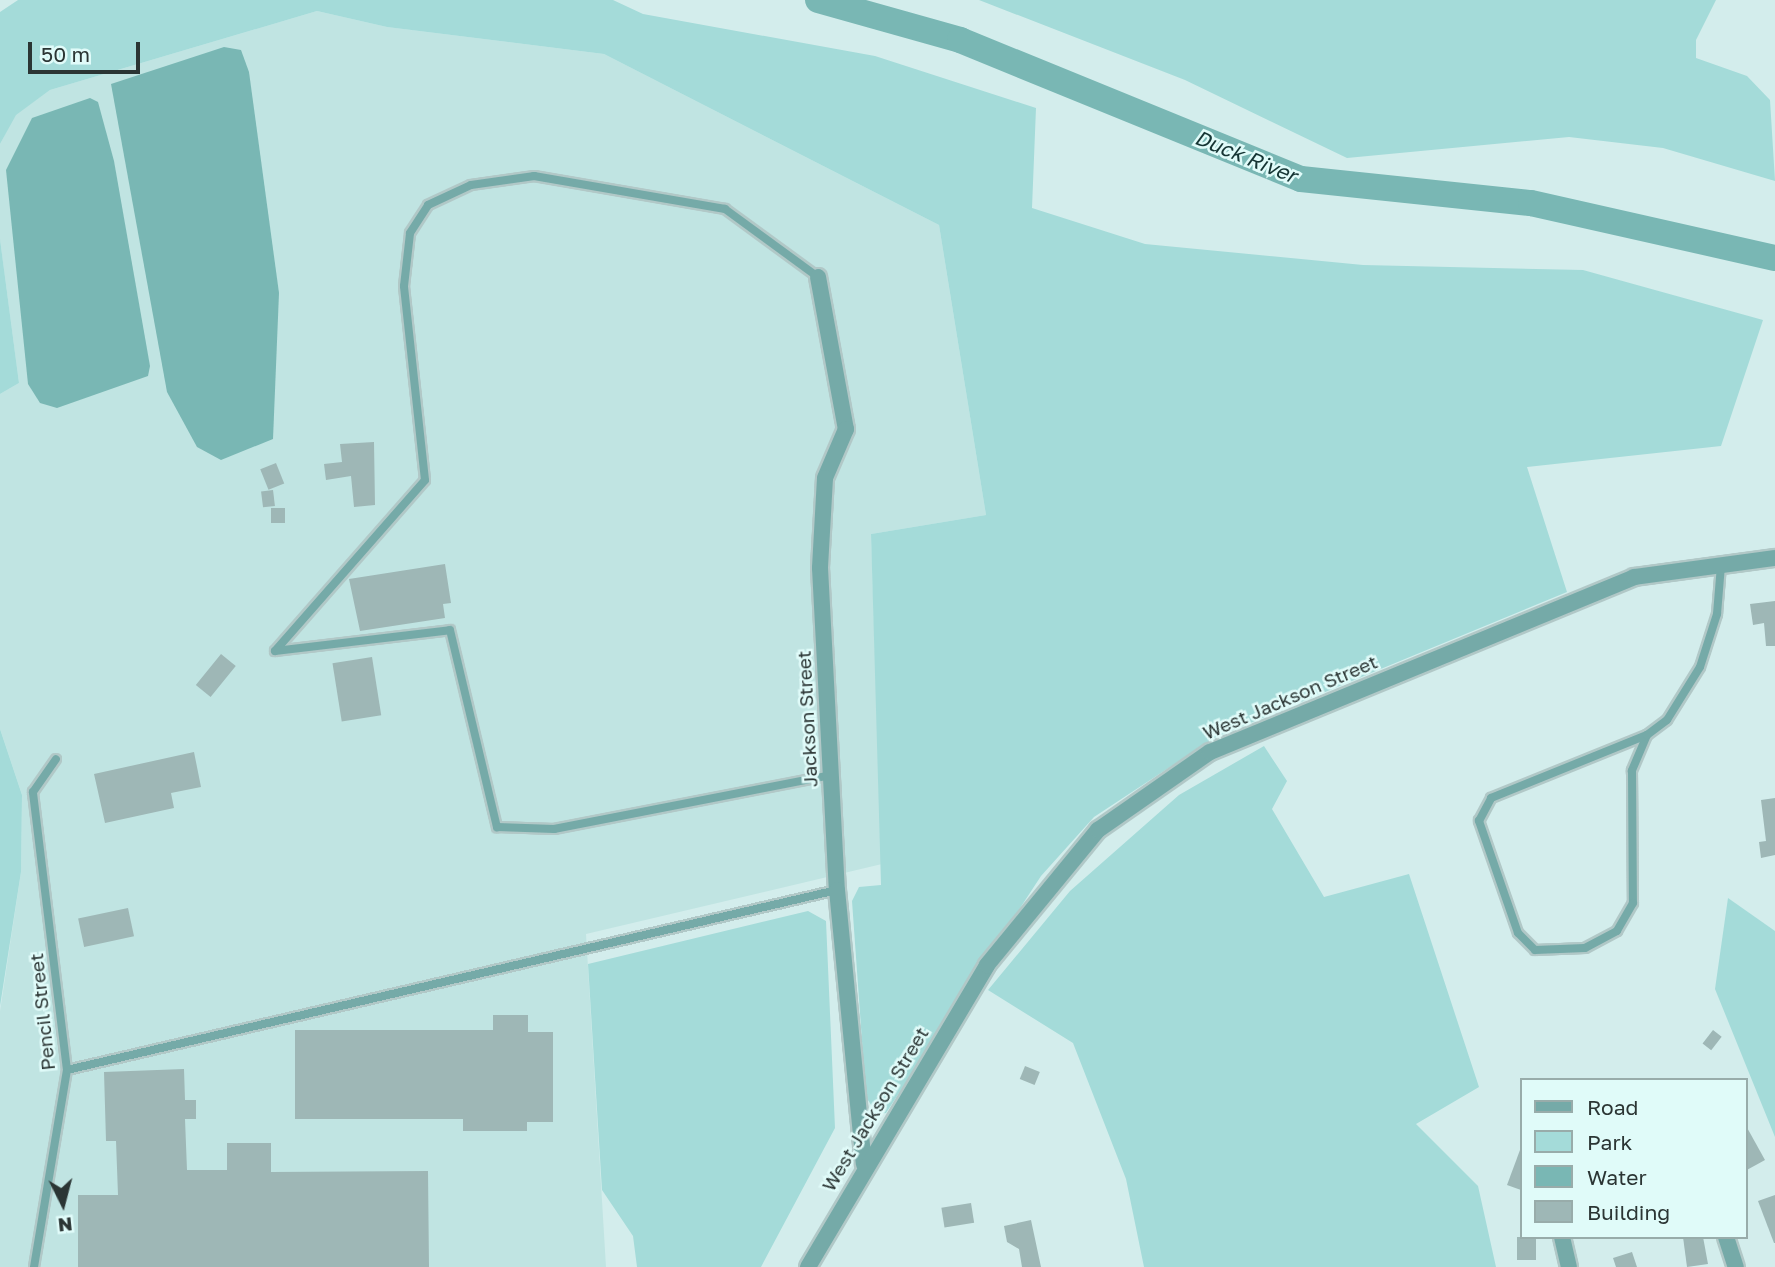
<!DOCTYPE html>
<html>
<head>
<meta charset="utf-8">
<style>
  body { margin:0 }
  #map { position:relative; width:1775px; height:1267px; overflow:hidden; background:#d3edec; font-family:"Golos Text",sans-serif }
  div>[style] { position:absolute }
  .built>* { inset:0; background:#c0e4e2 }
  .green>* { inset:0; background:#a4dbd9 }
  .water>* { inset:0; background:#79b7b4 }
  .river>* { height:26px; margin:-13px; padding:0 13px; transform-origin:13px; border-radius:13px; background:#79b7b4 }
  .building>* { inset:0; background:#9eb7b6; transform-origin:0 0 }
  .roads { filter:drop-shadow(2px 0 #b1c8c7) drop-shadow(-2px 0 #b1c8c7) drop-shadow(0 2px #b1c8c7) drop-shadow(0 -2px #b1c8c7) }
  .service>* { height:8px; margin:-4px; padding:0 4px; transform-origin:4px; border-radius:4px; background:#75aaa8 }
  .minor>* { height:16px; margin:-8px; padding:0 8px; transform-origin:8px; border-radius:8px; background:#75aaa8 }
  span { translate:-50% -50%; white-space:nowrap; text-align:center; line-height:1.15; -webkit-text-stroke:5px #e0fbf9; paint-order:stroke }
  .street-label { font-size:19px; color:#2b3534 }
  .water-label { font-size:21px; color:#153534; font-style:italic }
  .legend { position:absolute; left:1520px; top:1078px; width:228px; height:161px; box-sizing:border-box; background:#e0fbf9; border:2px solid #98acaa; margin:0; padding:9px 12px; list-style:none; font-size:21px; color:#2b3534 }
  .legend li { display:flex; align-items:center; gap:14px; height:35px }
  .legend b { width:35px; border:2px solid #98acaa }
  .north { position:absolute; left:28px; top:1169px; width:70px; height:70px; -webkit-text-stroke:5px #e0fbf9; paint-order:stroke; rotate:174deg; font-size:19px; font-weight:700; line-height:28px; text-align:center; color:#2b3534 }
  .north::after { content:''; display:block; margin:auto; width:24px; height:32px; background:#2b3534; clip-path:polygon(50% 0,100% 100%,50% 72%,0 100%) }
  .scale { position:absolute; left:28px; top:42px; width:112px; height:32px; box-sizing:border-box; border:4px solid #2b3534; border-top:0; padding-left:9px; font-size:21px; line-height:24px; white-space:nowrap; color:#2b3534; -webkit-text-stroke:5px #e0fbf9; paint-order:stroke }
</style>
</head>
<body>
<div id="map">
  <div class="built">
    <i style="clip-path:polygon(317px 11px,387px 27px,604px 54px,939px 225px,986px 515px,871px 534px,882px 864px,586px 934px,606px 1267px,0 1267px,0 1011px,21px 872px,22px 795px,0 729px,0 394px,19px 383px,0 239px,0 144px,15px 115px,50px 90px)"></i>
  </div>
  <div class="green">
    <i style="clip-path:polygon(18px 0,613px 0,643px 14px,875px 56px,1036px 108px,1032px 208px,1145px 244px,1363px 265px,1583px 270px,1763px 320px,1721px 446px,1527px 467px,1567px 592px,1214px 738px,1094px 817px,1041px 876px,886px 1113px,877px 1114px,866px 1097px,852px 901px,859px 887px,881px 885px,871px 534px,986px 515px,939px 225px,604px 54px,387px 27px,317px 11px,50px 90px,16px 115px,0 144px,0 12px)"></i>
    <i style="clip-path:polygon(979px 0,1716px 0,1696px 40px,1696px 58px,1747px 76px,1770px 100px,1775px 181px,1663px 148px,1569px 137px,1347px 158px,1185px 80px)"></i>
    <i style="clip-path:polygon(0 239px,19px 383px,0 394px)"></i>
    <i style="clip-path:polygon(0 729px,22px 795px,21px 872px,0 1006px)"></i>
    <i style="clip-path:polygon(1264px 746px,1287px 781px,1272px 809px,1324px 897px,1409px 874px,1479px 1087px,1416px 1124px,1478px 1186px,1496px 1267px,1144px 1267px,1126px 1179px,1073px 1043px,988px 990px,1070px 891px,1179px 795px)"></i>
    <i style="clip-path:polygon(1728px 898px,1775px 931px,1775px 1137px,1715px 989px)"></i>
    <i style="clip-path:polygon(808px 911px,826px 921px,835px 1128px,761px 1267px,637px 1267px,633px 1236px,602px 1190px,588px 964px)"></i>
  </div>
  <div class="water">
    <i style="clip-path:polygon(224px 47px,241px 50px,249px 72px,279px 293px,273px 439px,221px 460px,197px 447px,167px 392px,111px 84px)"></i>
    <i style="clip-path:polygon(90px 98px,98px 102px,114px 161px,150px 366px,148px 376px,57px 408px,40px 403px,28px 384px,6px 170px,32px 118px)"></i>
  </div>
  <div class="river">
    <i style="left:818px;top:0;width:148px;rotate:15.7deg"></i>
    <i style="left:960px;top:40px;width:368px;rotate:22.2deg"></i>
    <i style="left:1301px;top:179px;width:231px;rotate:6deg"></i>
    <i style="left:1531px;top:203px;width:250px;rotate:12.7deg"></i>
  </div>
  <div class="building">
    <i style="clip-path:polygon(374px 442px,375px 505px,354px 507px,351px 476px,326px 480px,324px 464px,342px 462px,340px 444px)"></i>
    <i style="left:276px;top:463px;width:22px;height:17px;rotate:68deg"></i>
    <i style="left:273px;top:490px;width:16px;height:12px;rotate:83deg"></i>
    <i style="left:271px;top:508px;width:14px;height:15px"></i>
    <i style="clip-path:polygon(445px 564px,451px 603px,443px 604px,445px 618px,360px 631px,349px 579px)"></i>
    <i style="clip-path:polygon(1775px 601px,1775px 646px,1766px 646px,1764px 623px,1753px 625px,1750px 604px)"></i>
    <i style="left:221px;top:654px;width:19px;height:40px;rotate:39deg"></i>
    <i style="left:372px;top:657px;width:59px;height:40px;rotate:81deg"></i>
    <i style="clip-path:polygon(194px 752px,201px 787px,171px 793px,174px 808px,105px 823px,94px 774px)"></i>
    <i style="clip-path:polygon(1775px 798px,1775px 855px,1761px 858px,1759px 842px,1766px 841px,1761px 800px)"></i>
    <i style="left:128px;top:908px;width:29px;height:51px;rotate:78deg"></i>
    <i style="clip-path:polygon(493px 1015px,528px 1015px,528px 1032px,553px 1032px,553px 1122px,527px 1122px,527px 1131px,463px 1131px,463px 1119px,295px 1119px,295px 1030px,493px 1030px)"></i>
    <i style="left:1713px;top:1030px;width:11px;height:17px;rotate:38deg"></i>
    <i style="left:1025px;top:1066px;width:16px;height:14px;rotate:22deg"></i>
    <i style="clip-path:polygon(184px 1069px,185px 1100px,196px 1100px,196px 1119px,185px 1119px,187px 1170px,227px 1170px,227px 1143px,271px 1143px,271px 1172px,428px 1171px,429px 1267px,78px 1267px,78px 1195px,118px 1195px,116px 1141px,106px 1141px,104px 1072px)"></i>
    <i style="clip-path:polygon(1745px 1124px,1765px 1160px,1745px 1171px)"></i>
    <i style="clip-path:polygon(1520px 1150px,1521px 1150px,1521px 1190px,1507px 1185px)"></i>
    <i style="clip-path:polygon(1775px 1195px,1775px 1243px,1774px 1243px,1758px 1201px)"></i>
    <i style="left:971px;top:1203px;width:20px;height:30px;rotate:81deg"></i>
    <i style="clip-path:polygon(1031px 1220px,1041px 1267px,1022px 1267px,1019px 1249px,1007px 1242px,1004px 1226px)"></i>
    <i style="left:1517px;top:1237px;width:19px;height:23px"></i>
    <i style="clip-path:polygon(1683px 1237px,1703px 1237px,1708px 1264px,1687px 1267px)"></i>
    <i style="clip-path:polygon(1632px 1252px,1637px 1267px,1616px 1267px,1613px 1258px)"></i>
  </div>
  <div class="roads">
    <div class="service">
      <i style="left:275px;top:651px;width:227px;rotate:-48.7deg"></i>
      <i style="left:425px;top:480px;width:195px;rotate:-96.2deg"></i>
      <i style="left:404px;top:286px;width:53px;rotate:-83.5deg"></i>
      <i style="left:410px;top:233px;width:33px;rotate:-57deg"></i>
      <i style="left:428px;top:205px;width:47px;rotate:-24.9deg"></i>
      <i style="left:471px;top:185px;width:64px;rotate:-8.1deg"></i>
      <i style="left:534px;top:176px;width:194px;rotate:9.8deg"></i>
      <i style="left:725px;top:209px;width:115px;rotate:36.2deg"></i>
      <i style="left:275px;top:651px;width:176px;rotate:-6.8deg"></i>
      <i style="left:450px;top:630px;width:203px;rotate:76.6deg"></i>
      <i style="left:497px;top:827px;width:57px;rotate:2deg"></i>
      <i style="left:554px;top:829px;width:282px;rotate:-11deg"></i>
      <i style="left:1647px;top:735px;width:39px;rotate:113deg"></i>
      <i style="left:1632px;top:771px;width:132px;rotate:89.6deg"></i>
      <i style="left:1633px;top:903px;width:32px;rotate:120deg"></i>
      <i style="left:1617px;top:931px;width:36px;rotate:152deg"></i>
      <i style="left:1585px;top:948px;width:50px;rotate:177.7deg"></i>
      <i style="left:1535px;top:950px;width:24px;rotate:-135deg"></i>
      <i style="left:1518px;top:933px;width:119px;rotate:-109.2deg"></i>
      <i style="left:1479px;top:821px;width:26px;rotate:-62deg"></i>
      <i style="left:1491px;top:798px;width:168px;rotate:-22deg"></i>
      <i style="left:1647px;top:735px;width:25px;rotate:-37deg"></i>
      <i style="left:1667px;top:720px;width:62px;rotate:-58.1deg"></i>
      <i style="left:1700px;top:667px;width:56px;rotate:-72.2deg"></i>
      <i style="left:1717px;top:614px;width:49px;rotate:-85.3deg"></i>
      <i style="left:67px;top:1070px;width:791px;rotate:-13.16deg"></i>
      <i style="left:34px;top:1267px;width:200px;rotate:-80.5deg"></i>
      <i style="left:67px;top:1070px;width:280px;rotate:-97deg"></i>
      <i style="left:33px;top:792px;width:40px;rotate:-55.1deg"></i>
    </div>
    <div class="minor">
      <i style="left:818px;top:277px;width:155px;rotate:79.6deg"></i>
      <i style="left:846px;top:429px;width:53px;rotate:113.2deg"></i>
      <i style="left:825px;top:478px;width:90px;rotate:93.2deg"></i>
      <i style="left:820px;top:568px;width:322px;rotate:87deg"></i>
      <i style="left:837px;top:890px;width:275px;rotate:84.4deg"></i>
      <i style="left:1562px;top:1237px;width:31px;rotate:77deg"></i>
      <i style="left:1726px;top:1237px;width:32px;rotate:72deg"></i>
      <i style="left:808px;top:1267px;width:351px;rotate:-59.3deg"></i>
      <i style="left:987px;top:965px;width:175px;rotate:-50.6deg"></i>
      <i style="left:1098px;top:830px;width:136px;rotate:-34.9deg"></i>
      <i style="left:1210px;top:752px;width:459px;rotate:-22.4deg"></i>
      <i style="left:1634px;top:577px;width:142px;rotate:-7.7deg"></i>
    </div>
  </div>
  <div class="street-label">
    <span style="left:1290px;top:697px;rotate:-23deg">West Jackson Street</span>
    <span style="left:807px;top:719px;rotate:-93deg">Jackson Street</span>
    <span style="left:42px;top:1012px;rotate:-96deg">Pencil Street</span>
    <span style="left:875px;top:1109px;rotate:-59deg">West Jackson Street</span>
  </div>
  <div class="water-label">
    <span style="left:1246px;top:156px;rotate:22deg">Duck River</span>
  </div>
  <ul class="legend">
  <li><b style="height:9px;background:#75aaa8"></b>Road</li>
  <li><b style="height:19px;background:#a4dbd9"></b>Park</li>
  <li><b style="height:19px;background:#79b7b4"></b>Water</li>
  <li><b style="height:19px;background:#9eb7b6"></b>Building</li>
  </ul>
  <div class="north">N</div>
  <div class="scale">50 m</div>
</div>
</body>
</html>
